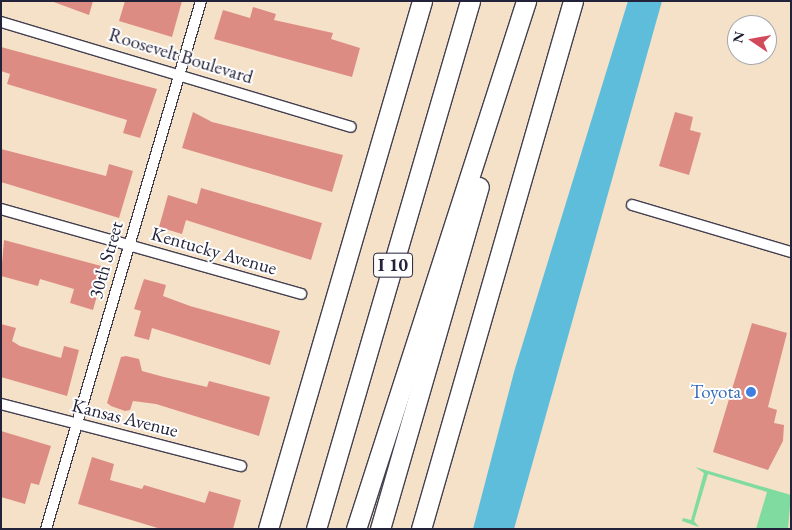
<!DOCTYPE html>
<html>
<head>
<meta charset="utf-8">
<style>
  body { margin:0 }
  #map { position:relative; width:792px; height:530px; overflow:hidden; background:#f5e1c7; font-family:"EB Garamond",serif }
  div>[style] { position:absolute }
  .green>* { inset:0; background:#80dba1 }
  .water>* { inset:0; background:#5dbddb }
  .building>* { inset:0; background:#dd8c84 }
  .roads { filter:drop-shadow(1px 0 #423f50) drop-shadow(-1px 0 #423f50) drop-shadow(0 1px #423f50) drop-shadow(0 -1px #423f50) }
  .minor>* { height:10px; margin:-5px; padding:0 5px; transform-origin:5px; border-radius:5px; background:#fff }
  .motorway>* { height:19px; margin:-9.5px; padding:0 9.5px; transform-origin:9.5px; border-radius:9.5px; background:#fff }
  .dots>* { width:14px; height:14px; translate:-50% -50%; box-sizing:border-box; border:2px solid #fff; border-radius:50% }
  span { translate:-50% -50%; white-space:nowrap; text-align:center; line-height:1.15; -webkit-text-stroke:4px #fff; paint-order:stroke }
  .shield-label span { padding:1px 4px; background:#fff; border:1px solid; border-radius:4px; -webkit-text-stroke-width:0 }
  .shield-label { font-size:18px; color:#22223b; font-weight:700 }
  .street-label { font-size:19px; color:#22223b }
  .shop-label { font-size:19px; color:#366cbe }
  .right { translate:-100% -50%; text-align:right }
  .frame { position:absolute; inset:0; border:2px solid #22223b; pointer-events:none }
  .north { position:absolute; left:727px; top:15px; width:50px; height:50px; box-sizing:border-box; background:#fff; border:1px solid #a7a7b1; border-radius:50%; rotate:282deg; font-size:14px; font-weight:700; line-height:20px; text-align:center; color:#22223b }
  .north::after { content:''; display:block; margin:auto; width:18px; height:22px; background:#d1495b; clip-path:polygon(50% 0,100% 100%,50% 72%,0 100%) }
</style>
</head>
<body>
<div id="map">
  <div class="green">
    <i style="clip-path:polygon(695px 467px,791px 495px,788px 529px,756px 529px,767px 492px,708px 474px,694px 521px,699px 527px,682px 521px,683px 518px,691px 520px,704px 473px)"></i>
  </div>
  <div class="water">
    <i style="clip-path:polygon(628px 1px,662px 1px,514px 529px,473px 529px,514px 372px)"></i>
  </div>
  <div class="building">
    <i style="clip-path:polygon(51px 1px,93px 1px,89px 15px)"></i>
    <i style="clip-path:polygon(125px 1px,182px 1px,172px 37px,119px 21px)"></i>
    <i style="clip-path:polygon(253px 7px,276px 14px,274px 20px,333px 33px,331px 39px,360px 48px,352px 77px,214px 39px,223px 10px,250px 18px)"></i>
    <i style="clip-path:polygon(1px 47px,157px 89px,140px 138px,123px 133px,127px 120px,7px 84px,10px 74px,1px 71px)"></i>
    <i style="clip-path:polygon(193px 112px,212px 122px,343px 155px,332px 192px,182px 148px)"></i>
    <i style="clip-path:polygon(675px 112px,693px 117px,690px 130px,701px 133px,689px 175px,659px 166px)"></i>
    <i style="clip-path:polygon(1px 149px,106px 176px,109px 164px,133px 171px,119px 218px,1px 182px)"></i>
    <i style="clip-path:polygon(201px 188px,322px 223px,311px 260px,186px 220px,182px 234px,159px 227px,168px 195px,197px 204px)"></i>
    <i style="clip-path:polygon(4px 240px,105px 267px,93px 310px,70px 303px,74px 289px,40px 279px,38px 286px,1px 276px)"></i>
    <i style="clip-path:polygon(144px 279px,166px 285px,163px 296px,190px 306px,280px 331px,270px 365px,152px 328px,149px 340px,134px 336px,141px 311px,134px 309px)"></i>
    <i style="clip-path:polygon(752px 323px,787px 333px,768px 407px,777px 410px,774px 423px,784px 425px,783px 441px,768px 470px,713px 452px)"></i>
    <i style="clip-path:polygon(1px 324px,16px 328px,12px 341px,20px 346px,61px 358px,64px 346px,79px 350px,67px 396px,1px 377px)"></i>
    <i style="clip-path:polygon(126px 356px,139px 359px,142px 371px,164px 377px,207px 387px,209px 381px,270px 397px,259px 436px,156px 404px,133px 401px,130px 410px,125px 411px,111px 406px,107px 403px,121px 357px)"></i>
    <i style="clip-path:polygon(1px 431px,51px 446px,39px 485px,31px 483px,25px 504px,1px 497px)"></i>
    <i style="clip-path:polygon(92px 457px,114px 464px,110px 480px,142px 489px,144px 485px,205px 503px,209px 491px,241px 500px,233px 529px,161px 529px,78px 504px)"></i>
  </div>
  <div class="roads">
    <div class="minor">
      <i style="left:1px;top:22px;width:365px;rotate:16.7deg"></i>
      <i style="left:632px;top:205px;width:166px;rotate:16.5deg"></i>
      <i style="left:1px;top:209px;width:312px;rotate:15.8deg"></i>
      <i style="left:1px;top:404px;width:248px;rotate:14.5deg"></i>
      <i style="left:46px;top:529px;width:550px;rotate:-73.64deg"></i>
    </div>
    <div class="motorway">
      <i style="left:268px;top:529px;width:550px;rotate:-73.74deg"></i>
      <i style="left:316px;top:529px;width:550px;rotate:-73.74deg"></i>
      <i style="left:356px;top:529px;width:555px;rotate:-72.15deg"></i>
      <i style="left:380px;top:529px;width:356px;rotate:-73.9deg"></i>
      <i style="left:421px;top:529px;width:549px;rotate:-73.94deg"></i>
    </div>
  </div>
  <div class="dots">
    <i style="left:751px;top:392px;background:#3f7fe0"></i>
  </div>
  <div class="shield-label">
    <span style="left:393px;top:265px">I 10</span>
  </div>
  <div class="street-label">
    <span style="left:181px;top:56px;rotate:17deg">Roosevelt Boulevard</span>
    <span style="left:214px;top:251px;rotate:16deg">Kentucky Avenue</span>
    <span style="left:106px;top:260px;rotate:-74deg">30th Street</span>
    <span style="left:125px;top:418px;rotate:14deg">Kansas Avenue</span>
  </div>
  <div class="shop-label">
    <span class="right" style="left:741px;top:392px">Toyota</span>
  </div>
  <div class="frame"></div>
  <div class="north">N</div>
</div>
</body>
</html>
